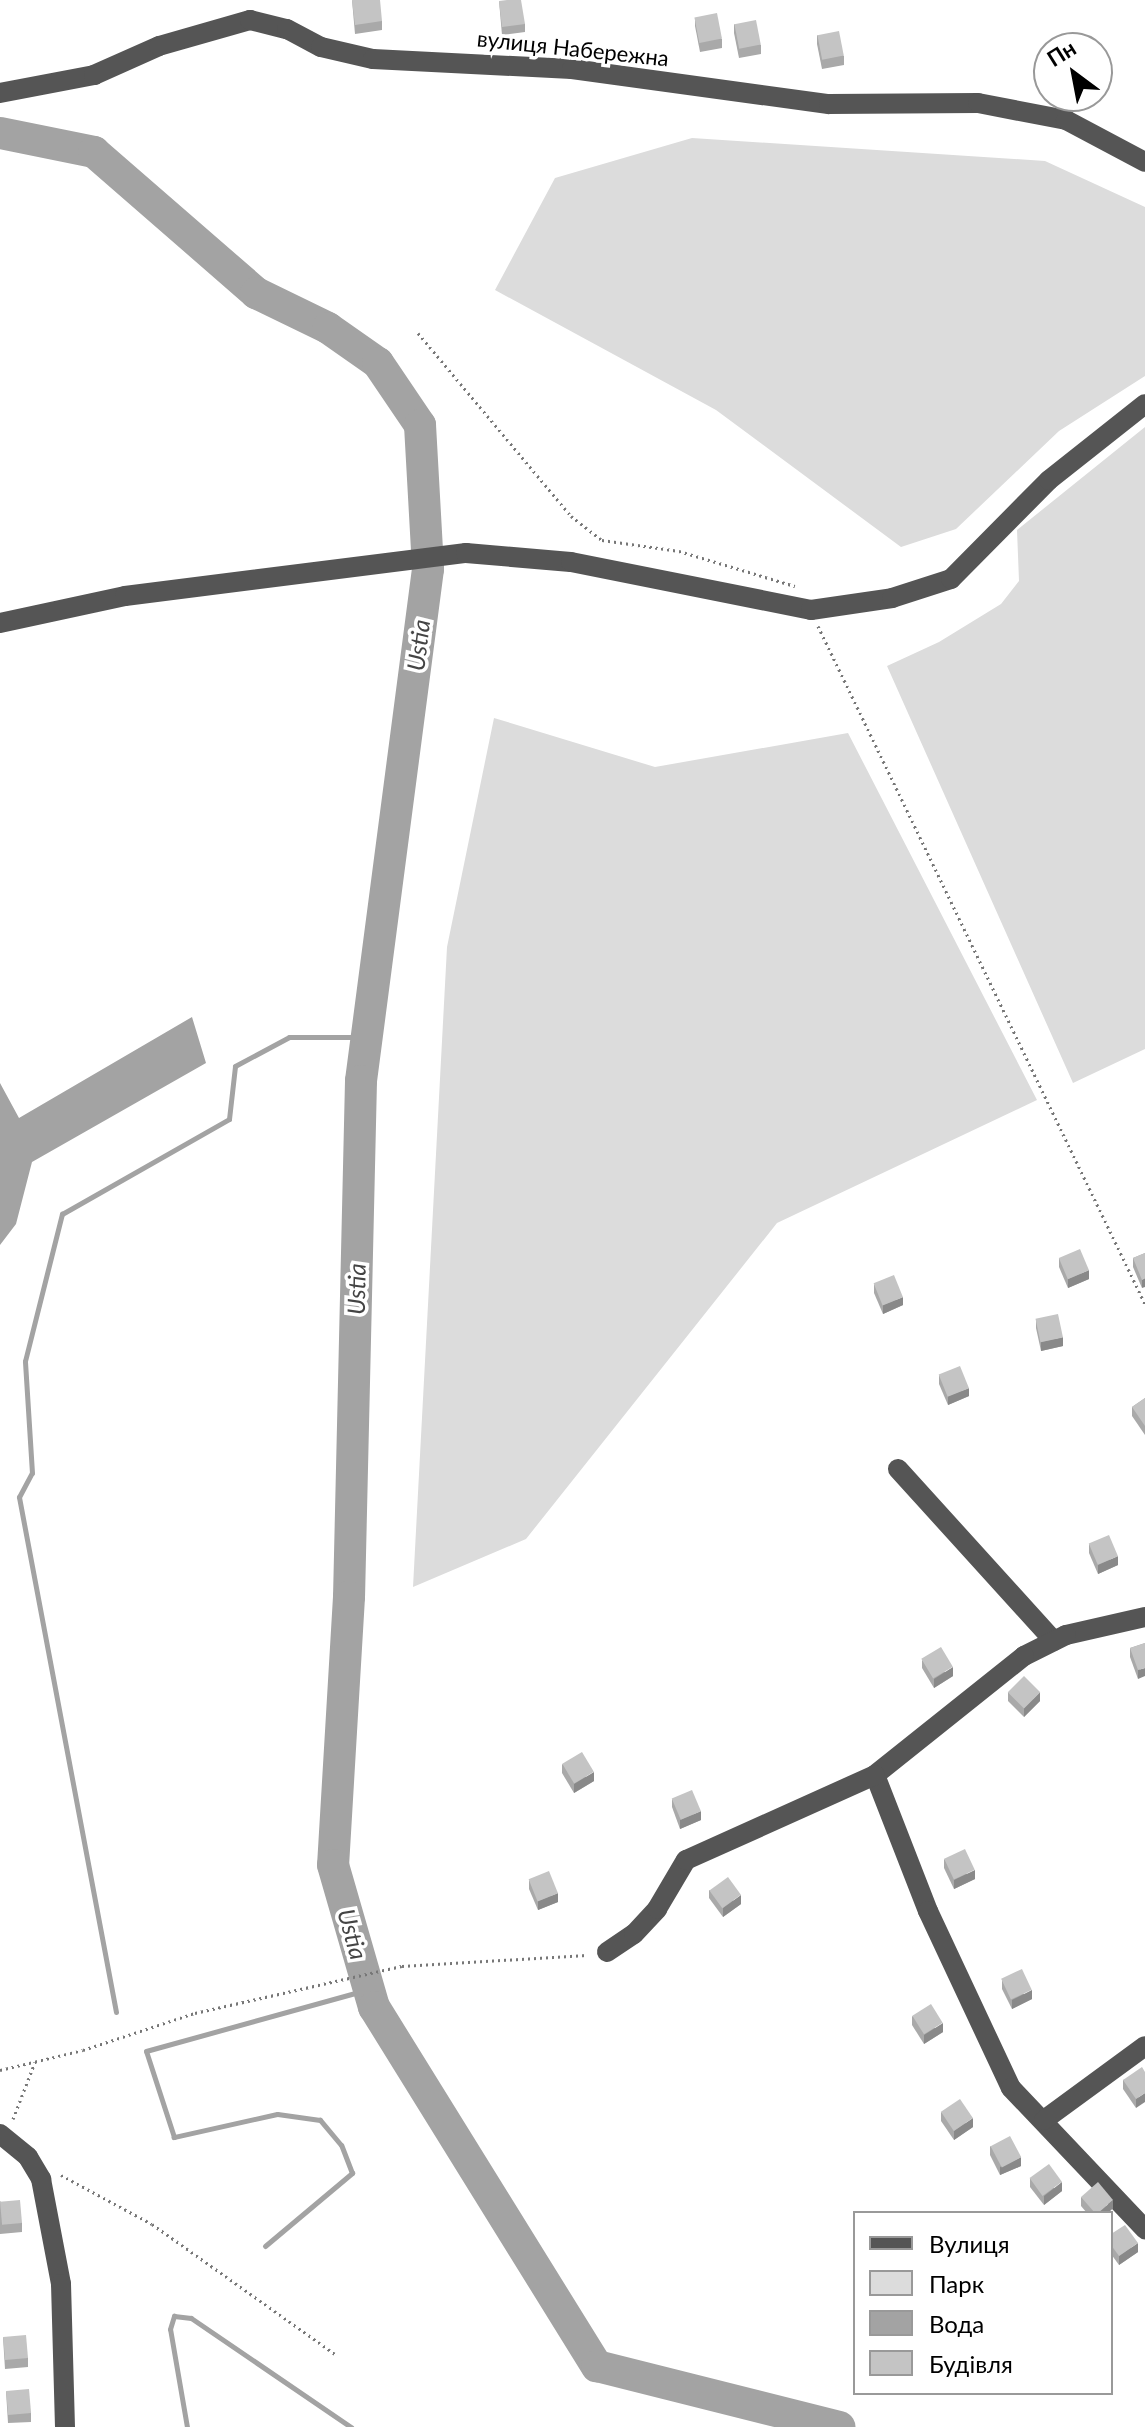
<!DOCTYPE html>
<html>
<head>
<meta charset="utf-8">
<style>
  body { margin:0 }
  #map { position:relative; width:1145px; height:2427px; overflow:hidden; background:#fff; font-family:Lato,sans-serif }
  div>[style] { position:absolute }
  .green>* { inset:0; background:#dcdcdc }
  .water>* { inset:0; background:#a3a3a3 }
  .stream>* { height:5px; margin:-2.5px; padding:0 2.5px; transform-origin:2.5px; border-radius:2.5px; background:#a3a3a3 }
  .river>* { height:32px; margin:-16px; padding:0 16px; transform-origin:16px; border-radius:16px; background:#a3a3a3 }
  .path>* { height:3px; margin-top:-1.5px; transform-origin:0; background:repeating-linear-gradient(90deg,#777 0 2px,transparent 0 6px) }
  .minor>* { height:20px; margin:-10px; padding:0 10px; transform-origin:10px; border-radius:10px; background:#555 }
  .wall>* { inset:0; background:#a9a9a9 }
  .shaded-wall>* { inset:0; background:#898989 }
  .building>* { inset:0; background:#c4c4c4; transform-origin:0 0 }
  span { translate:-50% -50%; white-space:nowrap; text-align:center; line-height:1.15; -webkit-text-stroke:7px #fff; paint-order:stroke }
  .street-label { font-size:22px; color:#000 }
  .water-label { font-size:24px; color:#444; font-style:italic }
  .legend { position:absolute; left:853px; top:2211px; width:260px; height:184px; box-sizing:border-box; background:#fff; border:2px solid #999; margin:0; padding:10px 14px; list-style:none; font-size:24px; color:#000 }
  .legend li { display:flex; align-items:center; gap:16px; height:40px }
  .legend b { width:40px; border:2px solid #999 }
  .north { position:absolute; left:1033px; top:32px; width:80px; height:80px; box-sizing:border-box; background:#fff; border:2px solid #999; border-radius:50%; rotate:328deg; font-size:22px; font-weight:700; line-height:32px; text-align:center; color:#000 }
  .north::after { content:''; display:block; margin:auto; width:28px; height:36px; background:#000; clip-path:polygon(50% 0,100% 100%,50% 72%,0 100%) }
</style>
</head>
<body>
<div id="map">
  <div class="green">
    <i style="clip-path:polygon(692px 138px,1045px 161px,1145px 207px,1145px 376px,1059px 431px,956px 529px,901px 547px,716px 410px,495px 290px,555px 178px)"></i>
    <i style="clip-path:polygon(1145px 427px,1145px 1049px,1073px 1083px,887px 666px,939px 642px,1001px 604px,1019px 581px,1017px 530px)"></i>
    <i style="clip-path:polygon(494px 718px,655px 767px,848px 733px,1037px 1100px,777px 1223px,526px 1539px,413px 1587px,447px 947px)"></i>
  </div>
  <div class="water">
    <i style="clip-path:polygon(192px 1017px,206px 1063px,32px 1162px,16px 1224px,0 1245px,0 1083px,19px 1118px)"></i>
  </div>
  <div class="stream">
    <i style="left:116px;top:2012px;width:524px;rotate:-100.67deg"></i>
    <i style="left:19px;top:1497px;width:27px;rotate:-62deg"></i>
    <i style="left:32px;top:1473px;width:112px;rotate:-93.6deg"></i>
    <i style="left:25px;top:1361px;width:152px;rotate:-75.9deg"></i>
    <i style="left:62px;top:1214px;width:192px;rotate:-29.6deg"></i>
    <i style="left:229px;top:1119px;width:53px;rotate:-83.5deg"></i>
    <i style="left:235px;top:1066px;width:61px;rotate:-28.2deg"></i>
    <i style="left:289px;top:1037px;width:78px"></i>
    <i style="left:265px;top:2246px;width:114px;rotate:-40deg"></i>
    <i style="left:352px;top:2173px;width:30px;rotate:-111deg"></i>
    <i style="left:341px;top:2145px;width:33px;rotate:-130deg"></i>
    <i style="left:320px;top:2120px;width:43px;rotate:-172.1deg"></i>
    <i style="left:277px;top:2114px;width:106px;rotate:167.4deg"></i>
    <i style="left:174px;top:2137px;width:90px;rotate:-108deg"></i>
    <i style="left:146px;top:2051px;width:231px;rotate:-15.5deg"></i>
    <i style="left:187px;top:2427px;width:99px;rotate:-99.8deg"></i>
    <i style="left:170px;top:2329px;width:14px;rotate:-73deg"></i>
    <i style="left:174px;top:2316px;width:17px;rotate:7deg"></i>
    <i style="left:191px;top:2318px;width:194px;rotate:34.3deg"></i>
  </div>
  <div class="river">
    <i style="left:0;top:133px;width:96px;rotate:11.4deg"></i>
    <i style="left:94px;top:152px;width:215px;rotate:41deg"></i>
    <i style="left:256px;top:293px;width:80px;rotate:25.9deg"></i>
    <i style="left:328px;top:328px;width:61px;rotate:35deg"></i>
    <i style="left:378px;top:363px;width:75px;rotate:55.9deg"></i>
    <i style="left:420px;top:425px;width:144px;rotate:86.8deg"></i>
    <i style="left:428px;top:569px;width:516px;rotate:97.46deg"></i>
    <i style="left:361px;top:1081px;width:516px;rotate:91.33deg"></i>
    <i style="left:349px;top:1597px;width:268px;rotate:93.4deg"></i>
    <i style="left:333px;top:1865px;width:148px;rotate:73.9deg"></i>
    <i style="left:374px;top:2007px;width:423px;rotate:58.2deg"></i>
    <i style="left:597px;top:2366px;width:250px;rotate:14.1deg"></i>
  </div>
  <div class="path">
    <i style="left:418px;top:333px;width:239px;rotate:50.1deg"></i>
    <i style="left:571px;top:516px;width:39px;rotate:38deg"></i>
    <i style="left:602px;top:540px;width:78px;rotate:8.1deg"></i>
    <i style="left:679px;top:551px;width:121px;rotate:16.8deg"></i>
    <i style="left:818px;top:626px;width:753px;rotate:64.25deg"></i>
    <i style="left:0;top:2070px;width:85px;rotate:-13.5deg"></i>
    <i style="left:83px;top:2050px;width:118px;rotate:-18.3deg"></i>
    <i style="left:195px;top:2013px;width:212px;rotate:-12.8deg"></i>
    <i style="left:402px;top:1966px;width:185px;rotate:-3.4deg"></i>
    <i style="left:13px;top:2119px;width:61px;rotate:-68.9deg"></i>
    <i style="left:61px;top:2175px;width:103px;rotate:28.3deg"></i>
    <i style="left:152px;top:2224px;width:224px;rotate:35.4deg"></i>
  </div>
  <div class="minor">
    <i style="left:0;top:93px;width:96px;rotate:-10.8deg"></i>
    <i style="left:94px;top:75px;width:71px;rotate:-24deg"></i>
    <i style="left:159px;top:46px;width:95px;rotate:-15.9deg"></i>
    <i style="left:250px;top:20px;width:38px;rotate:14deg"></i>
    <i style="left:287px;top:29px;width:38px;rotate:28deg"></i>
    <i style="left:321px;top:47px;width:53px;rotate:13deg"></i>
    <i style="left:373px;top:59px;width:199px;rotate:2.9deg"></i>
    <i style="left:572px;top:69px;width:259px;rotate:7.8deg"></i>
    <i style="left:829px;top:104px;width:149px;rotate:-0.4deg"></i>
    <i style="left:978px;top:103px;width:90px;rotate:10.9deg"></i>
    <i style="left:1066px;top:120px;width:89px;rotate:28deg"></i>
    <i style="left:0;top:623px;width:128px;rotate:-12.2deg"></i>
    <i style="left:125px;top:596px;width:344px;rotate:-7.2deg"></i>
    <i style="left:466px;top:553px;width:105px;rotate:4.9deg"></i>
    <i style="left:571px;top:562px;width:245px;rotate:11.3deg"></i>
    <i style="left:811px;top:610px;width:82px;rotate:-8.4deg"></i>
    <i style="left:892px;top:598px;width:62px;rotate:-17.9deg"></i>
    <i style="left:951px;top:579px;width:139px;rotate:-45.3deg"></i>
    <i style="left:1049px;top:480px;width:122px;rotate:-38.4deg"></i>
    <i style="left:898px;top:1469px;width:232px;rotate:47.8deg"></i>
    <i style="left:1145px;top:1617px;width:81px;rotate:167.2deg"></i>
    <i style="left:1066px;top:1635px;width:47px;rotate:153.4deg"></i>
    <i style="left:1024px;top:1656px;width:191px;rotate:141.4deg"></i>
    <i style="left:875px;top:1775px;width:146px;rotate:68.7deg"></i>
    <i style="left:928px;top:1911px;width:195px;rotate:64.9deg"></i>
    <i style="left:1011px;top:2088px;width:195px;rotate:46.5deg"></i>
    <i style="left:607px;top:1952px;width:32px;rotate:-34deg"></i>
    <i style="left:634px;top:1934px;width:34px;rotate:-47deg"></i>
    <i style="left:657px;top:1909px;width:57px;rotate:-59.4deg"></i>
    <i style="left:686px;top:1860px;width:207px;rotate:-24.2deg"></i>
    <i style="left:1044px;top:2120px;width:125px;rotate:-36.2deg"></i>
    <i style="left:0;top:2134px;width:36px;rotate:39deg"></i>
    <i style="left:28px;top:2157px;width:26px;rotate:59deg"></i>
    <i style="left:41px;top:2179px;width:107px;rotate:79.2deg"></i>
    <i style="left:61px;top:2284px;width:143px;rotate:88.4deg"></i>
  </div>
  <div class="wall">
    <i style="clip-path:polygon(352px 0,382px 21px,382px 30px,355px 34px)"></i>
    <i style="clip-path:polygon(499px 1px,525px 24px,525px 32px,502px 35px)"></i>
    <i style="clip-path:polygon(695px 18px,722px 39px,722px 48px,700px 52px,695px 26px)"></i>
    <i style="clip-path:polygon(734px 24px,761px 45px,761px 54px,739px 58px,734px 33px)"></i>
    <i style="clip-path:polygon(817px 35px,844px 56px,844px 65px,822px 69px,817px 44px)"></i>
    <i style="clip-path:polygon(1069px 96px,1093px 96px,1093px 101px,1071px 105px)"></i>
    <i style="clip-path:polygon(1145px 1253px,1142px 1288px,1133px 1267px,1133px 1258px)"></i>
    <i style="clip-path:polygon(1059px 1258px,1089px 1279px,1068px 1288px,1059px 1267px)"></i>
    <i style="clip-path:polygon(874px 1284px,903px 1305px,883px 1314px,874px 1293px)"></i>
    <i style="clip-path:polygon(1036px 1319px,1063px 1346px,1041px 1351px,1036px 1328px)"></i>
    <i style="clip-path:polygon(939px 1375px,969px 1396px,948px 1405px,939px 1384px)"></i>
    <i style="clip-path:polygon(1145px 1398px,1145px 1435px,1132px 1416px,1132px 1407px)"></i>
    <i style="clip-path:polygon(1089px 1544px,1118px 1565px,1098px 1574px,1089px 1553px)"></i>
    <i style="clip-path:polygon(1145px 1643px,1138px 1679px,1130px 1657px,1130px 1648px)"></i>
    <i style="clip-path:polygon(922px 1660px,953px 1676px,934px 1688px,922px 1668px)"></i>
    <i style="clip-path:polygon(1008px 1692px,1040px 1701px,1024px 1717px,1008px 1701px)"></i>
    <i style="clip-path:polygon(562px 1764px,594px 1781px,574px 1793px,562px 1773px)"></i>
    <i style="clip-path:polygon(672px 1799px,701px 1820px,680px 1829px,672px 1807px)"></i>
    <i style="clip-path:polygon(944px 1859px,975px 1879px,954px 1889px,944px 1868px)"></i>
    <i style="clip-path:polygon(529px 1880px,558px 1902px,538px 1910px,529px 1889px)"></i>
    <i style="clip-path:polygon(709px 1890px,741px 1904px,723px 1917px,709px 1898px)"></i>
    <i style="clip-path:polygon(1002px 1980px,1032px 1999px,1012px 2009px,1002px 1989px)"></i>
    <i style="clip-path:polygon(912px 2016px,943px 2032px,924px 2044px,912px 2025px)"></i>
    <i style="clip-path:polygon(1145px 2072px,1136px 2108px,1123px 2089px,1123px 2080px)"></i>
    <i style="clip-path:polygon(941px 2112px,973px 2127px,954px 2140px,941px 2121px)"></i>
    <i style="clip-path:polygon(990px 2146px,1021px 2166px,1000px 2175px,990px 2155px)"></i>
    <i style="clip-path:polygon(1030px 2178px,1062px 2191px,1044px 2205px,1030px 2187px)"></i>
    <i style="clip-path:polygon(1081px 2197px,1113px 2208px,1108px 2213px,1087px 2213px,1081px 2206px)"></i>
    <i style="clip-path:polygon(0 2201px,22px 2223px,22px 2232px,0 2234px)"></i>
    <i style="clip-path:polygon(1111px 2234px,1138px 2252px,1119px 2265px,1111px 2254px)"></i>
    <i style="clip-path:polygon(3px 2337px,28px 2358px,28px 2367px,5px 2369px)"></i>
    <i style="clip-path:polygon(6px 2391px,31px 2413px,31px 2422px,8px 2423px)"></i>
  </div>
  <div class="shaded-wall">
    <i style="clip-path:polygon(1089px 1270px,1089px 1279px,1068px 1288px,1068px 1279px)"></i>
    <i style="clip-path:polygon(1145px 1278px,1145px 1287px,1142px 1288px,1142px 1280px)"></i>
    <i style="clip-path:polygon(903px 1297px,903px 1305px,883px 1314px,883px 1305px)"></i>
    <i style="clip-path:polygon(1063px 1337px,1063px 1346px,1041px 1351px,1041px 1342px)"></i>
    <i style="clip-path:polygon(969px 1388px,969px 1396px,948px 1405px,948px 1396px)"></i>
    <i style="clip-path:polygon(1118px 1556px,1118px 1565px,1098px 1574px,1098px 1565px)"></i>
    <i style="clip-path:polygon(953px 1667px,953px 1676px,934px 1688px,934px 1679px)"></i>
    <i style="clip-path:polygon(1145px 1668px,1145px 1676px,1138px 1679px,1138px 1670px)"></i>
    <i style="clip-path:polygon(1040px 1692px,1040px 1701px,1024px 1717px,1024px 1708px)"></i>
    <i style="clip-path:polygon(594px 1772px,594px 1781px,574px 1793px,574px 1784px)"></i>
    <i style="clip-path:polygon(701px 1811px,701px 1820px,680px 1829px,680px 1820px)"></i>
    <i style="clip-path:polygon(975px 1870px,975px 1879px,954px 1889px,954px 1880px)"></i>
    <i style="clip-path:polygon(558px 1893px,558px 1902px,538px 1910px,538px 1901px)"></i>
    <i style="clip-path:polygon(741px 1895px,741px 1904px,723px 1917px,723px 1908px)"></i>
    <i style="clip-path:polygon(1032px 1990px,1032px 1999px,1012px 2009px,1012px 2000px)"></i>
    <i style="clip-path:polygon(943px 2023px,943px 2032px,924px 2044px,924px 2035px)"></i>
    <i style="clip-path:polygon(1145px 2093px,1145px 2102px,1136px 2108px,1136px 2099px)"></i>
    <i style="clip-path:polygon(973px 2118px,973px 2127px,954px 2140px,954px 2131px)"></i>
    <i style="clip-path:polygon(1021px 2157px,1021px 2166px,1000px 2175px,1000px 2167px)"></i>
    <i style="clip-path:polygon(1062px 2182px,1062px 2191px,1044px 2205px,1044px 2196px)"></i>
    <i style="clip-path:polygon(1113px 2200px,1113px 2208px,1108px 2213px,1098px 2213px)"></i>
    <i style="clip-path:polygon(1138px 2243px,1138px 2252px,1119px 2265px,1119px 2256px)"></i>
  </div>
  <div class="building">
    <i style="clip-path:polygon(352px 0,380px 0,382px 21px,355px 25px)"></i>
    <i style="clip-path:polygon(507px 0,521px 0,525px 24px,502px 27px,499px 1px)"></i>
    <i style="left:717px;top:13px;width:26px;height:23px;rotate:79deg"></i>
    <i style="left:756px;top:20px;width:25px;height:22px;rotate:79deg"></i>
    <i style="left:839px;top:31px;width:25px;height:22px;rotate:79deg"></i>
    <i style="left:1080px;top:1249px;width:23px;height:23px;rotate:67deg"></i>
    <i style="clip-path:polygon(1145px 1253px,1145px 1278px,1142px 1280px,1133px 1258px)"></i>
    <i style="left:894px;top:1275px;width:24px;height:22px;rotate:68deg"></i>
    <i style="left:1058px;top:1314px;width:24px;height:23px;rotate:78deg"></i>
    <i style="left:960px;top:1366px;width:24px;height:23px;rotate:68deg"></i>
    <i style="clip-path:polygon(1145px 1398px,1145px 1426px,1132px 1407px)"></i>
    <i style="left:1109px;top:1535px;width:23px;height:22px;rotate:67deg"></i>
    <i style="clip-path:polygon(1145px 1643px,1145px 1668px,1138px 1670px,1130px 1648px)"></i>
    <i style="left:941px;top:1647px;width:23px;height:23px;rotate:59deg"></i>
    <i style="left:1024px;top:1676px;width:23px;height:23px;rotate:45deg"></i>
    <i style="left:582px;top:1752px;width:23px;height:23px;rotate:59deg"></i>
    <i style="left:692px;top:1790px;width:23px;height:22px;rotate:67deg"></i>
    <i style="left:965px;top:1849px;width:23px;height:23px;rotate:65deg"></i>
    <i style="left:549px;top:1871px;width:24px;height:22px;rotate:68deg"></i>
    <i style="left:728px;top:1877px;width:22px;height:23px;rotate:54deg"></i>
    <i style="left:1022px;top:1969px;width:23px;height:23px;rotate:65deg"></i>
    <i style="left:931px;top:2004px;width:22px;height:22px;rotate:58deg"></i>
    <i style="clip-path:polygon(1142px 2067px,1145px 2072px,1145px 2093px,1136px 2099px,1123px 2080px)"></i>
    <i style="left:960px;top:2099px;width:23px;height:23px;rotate:56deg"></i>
    <i style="left:1010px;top:2136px;width:24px;height:22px;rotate:62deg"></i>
    <i style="left:1049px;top:2164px;width:22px;height:24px;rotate:54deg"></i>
    <i style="clip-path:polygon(1098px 2182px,1113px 2200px,1098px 2213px,1095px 2213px,1081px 2197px)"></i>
    <i style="left:20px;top:2200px;width:23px;height:20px;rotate:85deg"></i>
    <i style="clip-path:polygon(1125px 2225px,1138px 2243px,1119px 2256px,1111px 2245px,1111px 2234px)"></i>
    <i style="left:26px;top:2335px;width:23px;height:23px;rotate:85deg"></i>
    <i style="left:29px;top:2389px;width:24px;height:23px;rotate:85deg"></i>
  </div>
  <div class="street-label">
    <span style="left:573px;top:48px;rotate:6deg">вулиця Набережна</span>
  </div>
  <div class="water-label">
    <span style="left:418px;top:645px;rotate:-83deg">Ustia</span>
    <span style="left:356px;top:1289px;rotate:-89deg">Ustia</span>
    <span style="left:353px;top:1934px;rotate:74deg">Ustia</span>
  </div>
  <ul class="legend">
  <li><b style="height:10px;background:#555"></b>Вулиця</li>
  <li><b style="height:22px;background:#dcdcdc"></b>Парк</li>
  <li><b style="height:22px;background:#a3a3a3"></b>Вода</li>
  <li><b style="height:22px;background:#c4c4c4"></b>Будівля</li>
  </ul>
  <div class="north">Пн</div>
</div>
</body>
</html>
